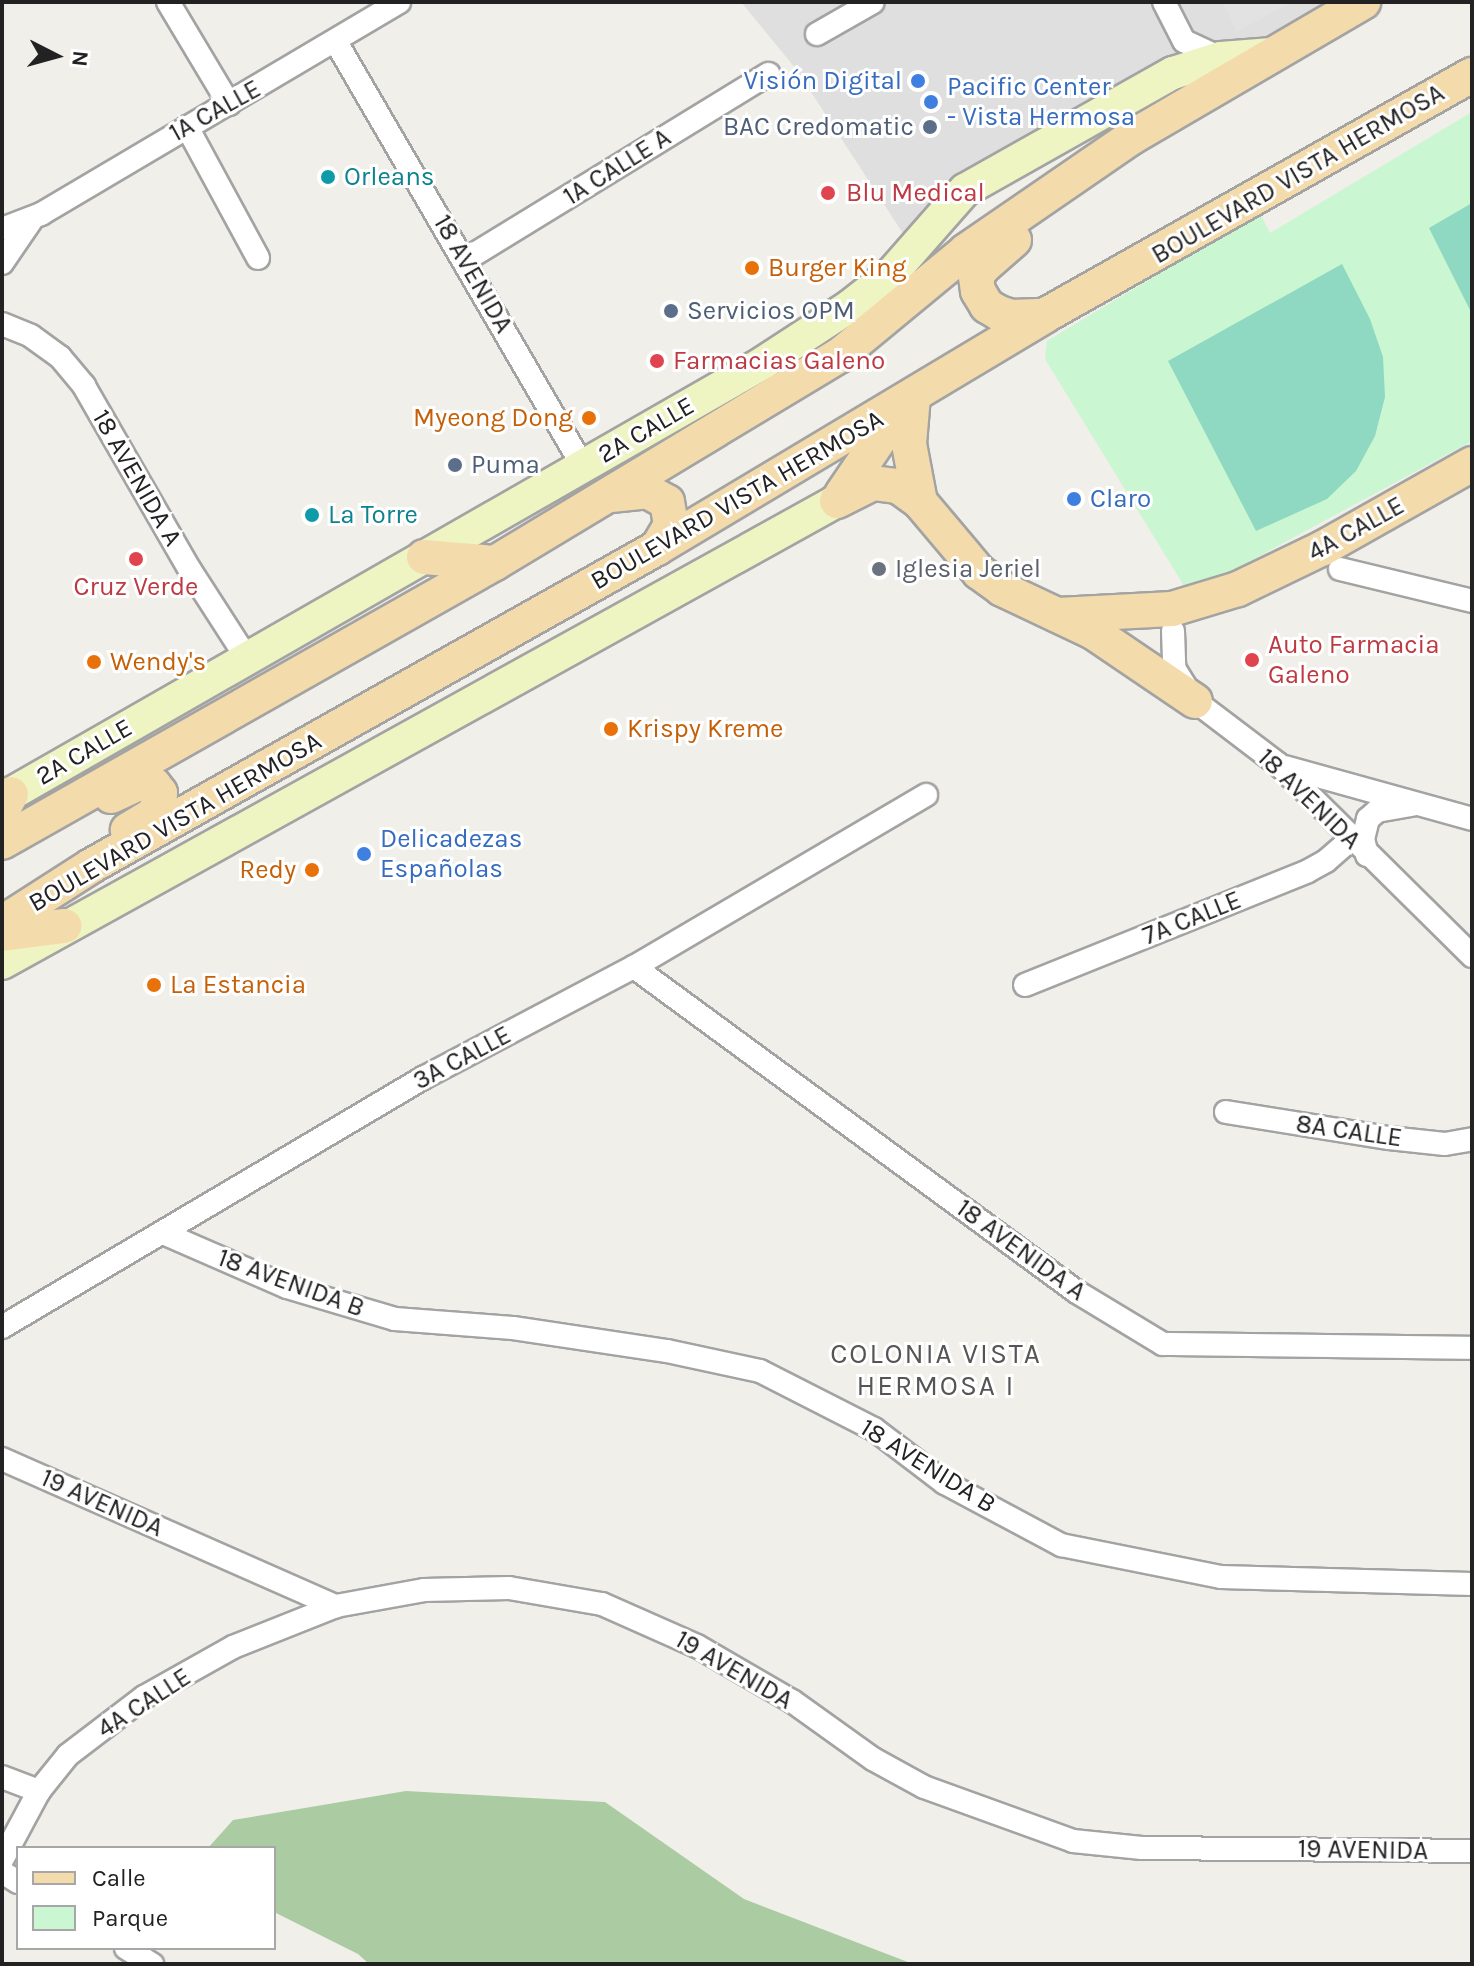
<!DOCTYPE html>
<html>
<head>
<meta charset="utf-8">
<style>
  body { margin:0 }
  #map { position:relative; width:1474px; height:1966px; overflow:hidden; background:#f1efe9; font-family:Karla,sans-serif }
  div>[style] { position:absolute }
  .residential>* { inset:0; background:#dfdfdf }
  .forest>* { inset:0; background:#abcca2 }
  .park>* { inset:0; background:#cbf6d2 }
  .pitch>* { inset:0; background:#8fd8c2 }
  .parking>* { inset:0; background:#e2e2e2 }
  .roads { filter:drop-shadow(2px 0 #a3a3a3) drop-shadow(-2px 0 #a3a3a3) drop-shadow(0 2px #a3a3a3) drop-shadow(0 -2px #a3a3a3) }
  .street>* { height:22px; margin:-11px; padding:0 11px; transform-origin:11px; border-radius:11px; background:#fff }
  .secondary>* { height:32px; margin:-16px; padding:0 16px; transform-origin:16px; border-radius:16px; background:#eef5c3 }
  .primary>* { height:34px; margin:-17px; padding:0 17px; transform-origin:17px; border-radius:17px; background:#f4dbab }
  .dots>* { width:22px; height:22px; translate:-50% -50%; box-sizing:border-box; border:4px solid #fff; border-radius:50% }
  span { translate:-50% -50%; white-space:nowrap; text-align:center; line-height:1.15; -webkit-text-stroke:6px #fff; paint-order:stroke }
  .shop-label { font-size:26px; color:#366cbe }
  .right { translate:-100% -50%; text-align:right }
  .left { translate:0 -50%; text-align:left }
  .street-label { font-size:26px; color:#222 }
  .service-label { font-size:26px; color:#4e5e75 }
  .culture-label { font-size:26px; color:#0d838f }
  .health-label { font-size:26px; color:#be3a42 }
  .food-label { font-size:26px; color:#c56008 }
  .worship-label { font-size:26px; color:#5b616d }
  .neighbourhood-label { font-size:28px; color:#555; letter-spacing:2px }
  .frame { position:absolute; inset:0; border:4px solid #222; pointer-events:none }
  .legend { position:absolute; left:16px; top:1846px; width:260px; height:104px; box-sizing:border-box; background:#fff; border:2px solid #a7a7a7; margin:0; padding:10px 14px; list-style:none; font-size:24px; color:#222 }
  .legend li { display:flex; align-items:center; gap:16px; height:40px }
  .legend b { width:40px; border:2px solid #a7a7a7 }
  .north { position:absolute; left:16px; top:16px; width:80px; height:80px; -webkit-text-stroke:6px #fff; paint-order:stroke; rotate:96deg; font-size:22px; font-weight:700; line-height:32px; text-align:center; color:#222 }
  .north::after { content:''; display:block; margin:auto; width:28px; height:36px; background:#222; clip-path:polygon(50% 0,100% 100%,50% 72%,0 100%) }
</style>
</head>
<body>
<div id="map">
  <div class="residential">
    <i style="clip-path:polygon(741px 2px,1328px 2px,904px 235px,796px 69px)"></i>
  </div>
  <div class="forest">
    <i style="clip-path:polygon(406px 1791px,605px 1802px,744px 1899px,913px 1964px,369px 1964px,358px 1954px,274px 1912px,274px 1848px,208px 1848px,233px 1820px)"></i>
  </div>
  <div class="park">
    <i style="clip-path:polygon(1472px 112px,1472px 441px,1189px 594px,1045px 359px,1047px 341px,1260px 213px,1270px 233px)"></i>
  </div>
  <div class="pitch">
    <i style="clip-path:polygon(1472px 203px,1472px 314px,1429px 228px)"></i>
    <i style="clip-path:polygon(1342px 264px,1370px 319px,1383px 357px,1385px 397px,1375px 436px,1356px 471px,1327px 499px,1256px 531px,1168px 361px)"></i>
  </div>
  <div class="parking">
    <i style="clip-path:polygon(1222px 2px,1293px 2px,1237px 31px)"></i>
  </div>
  <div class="roads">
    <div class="street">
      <i style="left:168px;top:2px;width:119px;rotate:59.1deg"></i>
      <i style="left:1164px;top:2px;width:44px;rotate:62.9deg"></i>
      <i style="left:1184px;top:41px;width:41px;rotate:24.7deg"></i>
      <i style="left:817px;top:34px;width:64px;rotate:-29.7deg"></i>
      <i style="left:336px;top:42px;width:491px;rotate:59.8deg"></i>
      <i style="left:187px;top:127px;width:149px;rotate:61.5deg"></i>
      <i style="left:2px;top:229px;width:42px;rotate:-21deg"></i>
      <i style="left:41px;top:214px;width:416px;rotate:-30.6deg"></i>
      <i style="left:465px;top:260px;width:356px;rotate:-31.5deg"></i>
      <i style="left:2px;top:263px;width:53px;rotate:-55.7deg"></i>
      <i style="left:2px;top:324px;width:31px;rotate:22deg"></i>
      <i style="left:31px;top:336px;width:36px;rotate:36deg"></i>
      <i style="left:60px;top:357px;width:38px;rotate:50deg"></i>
      <i style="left:84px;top:386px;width:212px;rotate:60.1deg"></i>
      <i style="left:190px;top:570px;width:103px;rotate:57.2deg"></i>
      <i style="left:1340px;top:569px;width:136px;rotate:13.6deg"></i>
      <i style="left:1173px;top:631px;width:37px;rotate:88deg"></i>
      <i style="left:1174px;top:668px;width:39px;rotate:58deg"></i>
      <i style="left:1195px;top:701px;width:104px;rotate:37.2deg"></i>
      <i style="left:1278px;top:764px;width:273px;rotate:44.7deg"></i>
      <i style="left:1285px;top:767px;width:194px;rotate:15.5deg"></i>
      <i style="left:1367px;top:855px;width:16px;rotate:-104deg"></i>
      <i style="left:1363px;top:839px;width:21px;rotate:-76deg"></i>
      <i style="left:1368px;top:819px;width:12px;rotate:-42deg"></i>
      <i style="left:1377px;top:811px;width:36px;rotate:-10deg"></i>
      <i style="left:634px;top:967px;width:549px;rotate:36.27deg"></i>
      <i style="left:1077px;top:1292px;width:100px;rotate:31.2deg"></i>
      <i style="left:1163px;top:1344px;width:309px;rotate:0.7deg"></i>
      <i style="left:1025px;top:985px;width:305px;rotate:-21.9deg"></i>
      <i style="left:1308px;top:871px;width:21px;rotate:-29deg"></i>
      <i style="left:1326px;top:861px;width:35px;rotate:-41deg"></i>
      <i style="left:1226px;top:1112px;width:165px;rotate:9.1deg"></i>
      <i style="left:1389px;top:1138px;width:56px;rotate:6.1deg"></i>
      <i style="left:1445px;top:1144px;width:27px;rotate:-10deg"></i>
      <i style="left:163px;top:1233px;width:135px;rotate:23.5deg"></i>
      <i style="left:287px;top:1287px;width:113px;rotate:16.5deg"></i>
      <i style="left:395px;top:1319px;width:118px;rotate:4.4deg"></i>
      <i style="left:513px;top:1328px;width:156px;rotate:8.5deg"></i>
      <i style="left:667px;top:1351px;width:95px;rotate:12.1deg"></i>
      <i style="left:760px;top:1371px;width:128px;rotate:27deg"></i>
      <i style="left:874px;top:1429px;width:89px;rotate:37.3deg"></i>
      <i style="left:945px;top:1483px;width:132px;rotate:28.1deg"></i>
      <i style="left:1061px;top:1545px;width:163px;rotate:11.3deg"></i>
      <i style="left:1221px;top:1577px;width:251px;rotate:1.6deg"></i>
      <i style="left:2px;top:1327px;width:491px;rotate:-30.6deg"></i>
      <i style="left:425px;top:1077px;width:236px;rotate:-27.8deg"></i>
      <i style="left:634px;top:967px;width:339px;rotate:-30.5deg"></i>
      <i style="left:2px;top:1459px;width:365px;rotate:23.8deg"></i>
      <i style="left:2px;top:1777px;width:40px;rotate:21deg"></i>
      <i style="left:2px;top:1860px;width:78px;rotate:-61.8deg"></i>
      <i style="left:39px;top:1791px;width:46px;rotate:-51.1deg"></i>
      <i style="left:68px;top:1755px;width:96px;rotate:-37.3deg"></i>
      <i style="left:144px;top:1697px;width:102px;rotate:-29.3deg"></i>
      <i style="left:233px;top:1647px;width:111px;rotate:-21.7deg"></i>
      <i style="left:336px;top:1606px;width:89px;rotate:-10.3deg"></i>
      <i style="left:424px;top:1590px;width:85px;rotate:-1.3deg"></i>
      <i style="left:509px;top:1588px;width:94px;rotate:9.8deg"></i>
      <i style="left:602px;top:1604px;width:104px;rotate:23.9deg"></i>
      <i style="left:697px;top:1646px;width:110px;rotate:30.1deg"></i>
      <i style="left:792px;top:1701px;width:100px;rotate:35.6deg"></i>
      <i style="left:873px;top:1759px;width:58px;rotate:28.8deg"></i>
      <i style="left:924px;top:1787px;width:158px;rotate:19.9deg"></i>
      <i style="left:1073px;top:1841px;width:69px;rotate:5.8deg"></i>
      <i style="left:1142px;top:1848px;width:330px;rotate:0.5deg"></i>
      <i style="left:2px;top:1872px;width:19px;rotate:32deg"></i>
      <i style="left:126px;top:1948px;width:31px;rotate:32deg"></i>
    </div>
    <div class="secondary">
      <i style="left:2px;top:799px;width:877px;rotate:-29.81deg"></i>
      <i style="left:763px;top:363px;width:104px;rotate:-33.2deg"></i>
      <i style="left:850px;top:306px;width:53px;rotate:-38.2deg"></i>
      <i style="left:892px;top:273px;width:111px;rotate:-48.7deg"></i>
      <i style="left:965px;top:190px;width:239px;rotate:-29.4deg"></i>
      <i style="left:1173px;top:73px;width:50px;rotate:-17.4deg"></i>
      <i style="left:1221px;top:58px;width:51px;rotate:-4.5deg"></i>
      <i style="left:2px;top:963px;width:954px;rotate:-28.96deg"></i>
    </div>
    <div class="primary">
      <i style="left:1014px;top:240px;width:41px;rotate:138.9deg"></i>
      <i style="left:983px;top:267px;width:12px;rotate:125deg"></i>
      <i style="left:976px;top:277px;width:14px;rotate:82deg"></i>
      <i style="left:978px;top:291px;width:17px;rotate:59deg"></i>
      <i style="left:987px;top:306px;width:14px;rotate:30deg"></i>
      <i style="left:999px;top:313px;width:13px;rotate:18deg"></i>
      <i style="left:1011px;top:317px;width:33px;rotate:-2deg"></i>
      <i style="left:913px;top:396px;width:48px;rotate:94.8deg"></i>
      <i style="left:909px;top:444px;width:59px;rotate:79.3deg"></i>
      <i style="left:842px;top:494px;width:107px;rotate:-55.7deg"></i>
      <i style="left:611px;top:495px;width:36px;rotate:-6deg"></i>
      <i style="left:647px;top:491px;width:23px;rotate:29deg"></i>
      <i style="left:667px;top:502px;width:23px;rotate:80deg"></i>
      <i style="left:671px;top:525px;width:27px;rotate:121deg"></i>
      <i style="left:837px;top:501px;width:40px;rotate:-26.6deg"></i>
      <i style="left:873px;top:483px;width:25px;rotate:7deg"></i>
      <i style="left:898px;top:486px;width:27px;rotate:36deg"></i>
      <i style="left:920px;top:502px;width:92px;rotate:49.9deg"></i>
      <i style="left:979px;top:572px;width:29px;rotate:36deg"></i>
      <i style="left:1002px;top:589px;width:101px;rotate:25.3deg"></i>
      <i style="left:1093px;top:632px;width:123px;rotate:34.1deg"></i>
      <i style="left:424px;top:557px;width:71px;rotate:4.8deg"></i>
      <i style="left:1058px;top:615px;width:114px;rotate:-3deg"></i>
      <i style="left:1172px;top:609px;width:69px;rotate:-16.9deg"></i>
      <i style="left:1238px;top:589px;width:94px;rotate:-25.8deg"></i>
      <i style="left:1323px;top:548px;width:171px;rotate:-29.4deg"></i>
      <i style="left:111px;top:796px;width:33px;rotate:-25deg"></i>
      <i style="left:141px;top:782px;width:13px;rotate:13deg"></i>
      <i style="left:154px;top:785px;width:10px;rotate:53deg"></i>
      <i style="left:160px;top:793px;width:20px;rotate:101deg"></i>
      <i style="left:156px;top:813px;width:33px;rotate:149deg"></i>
      <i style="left:2px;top:811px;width:19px;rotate:-62deg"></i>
      <i style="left:2px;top:842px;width:566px;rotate:-29.51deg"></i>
      <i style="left:495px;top:563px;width:403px;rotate:-31.1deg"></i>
      <i style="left:840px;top:355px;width:163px;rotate:-39.5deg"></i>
      <i style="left:966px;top:251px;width:201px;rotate:-34.5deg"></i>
      <i style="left:1132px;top:137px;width:268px;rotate:-30.3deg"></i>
      <i style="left:2px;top:923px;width:106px;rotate:-32.6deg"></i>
      <i style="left:91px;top:866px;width:649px;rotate:-29.33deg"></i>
      <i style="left:657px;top:548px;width:451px;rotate:-30.9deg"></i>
      <i style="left:1044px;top:316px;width:491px;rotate:-29.4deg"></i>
      <i style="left:2px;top:934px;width:63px;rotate:-7.4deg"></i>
    </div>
  </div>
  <div class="dots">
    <i style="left:918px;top:81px;background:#3f7fe0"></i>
    <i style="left:931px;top:102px;background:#3f7fe0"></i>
    <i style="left:930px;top:127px;background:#5c6f8a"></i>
    <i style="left:328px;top:177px;background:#0f9aa8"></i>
    <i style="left:828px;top:193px;background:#e0444e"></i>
    <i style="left:752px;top:268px;background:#e8710a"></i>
    <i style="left:671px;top:311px;background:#5c6f8a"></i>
    <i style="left:657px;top:361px;background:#e0444e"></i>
    <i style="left:589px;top:418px;background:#e8710a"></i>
    <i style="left:455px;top:465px;background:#5c6f8a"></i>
    <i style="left:1074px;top:499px;background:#3f7fe0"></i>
    <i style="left:312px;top:515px;background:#0f9aa8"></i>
    <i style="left:136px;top:559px;background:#e0444e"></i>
    <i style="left:879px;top:569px;background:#6b7280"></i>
    <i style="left:1252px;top:660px;background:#e0444e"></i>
    <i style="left:94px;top:662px;background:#e8710a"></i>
    <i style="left:611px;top:729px;background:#e8710a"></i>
    <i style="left:364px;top:854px;background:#3f7fe0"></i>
    <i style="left:312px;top:870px;background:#e8710a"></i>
    <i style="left:154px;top:985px;background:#e8710a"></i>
  </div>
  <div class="shop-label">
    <span class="right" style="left:902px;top:81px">Visión Digital</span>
    <span class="left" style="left:947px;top:102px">Pacific Center<br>- Vista Hermosa</span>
    <span class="left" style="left:1090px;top:499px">Claro</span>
    <span class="left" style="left:380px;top:854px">Delicadezas<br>Españolas</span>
  </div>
  <div class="street-label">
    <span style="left:215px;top:111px;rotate:-29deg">1A CALLE</span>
    <span style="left:617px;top:167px;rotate:-32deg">1A CALLE A</span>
    <span style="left:1298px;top:174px;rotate:-30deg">BOULEVARD VISTA HERMOSA</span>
    <span style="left:473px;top:274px;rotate:60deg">18 AVENIDA</span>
    <span style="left:646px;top:430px;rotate:-30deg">2A CALLE</span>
    <span style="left:137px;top:478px;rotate:60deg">18 AVENIDA A</span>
    <span style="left:737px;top:500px;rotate:-30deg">BOULEVARD VISTA HERMOSA</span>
    <span style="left:1356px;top:529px;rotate:-29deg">4A CALLE</span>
    <span style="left:84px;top:752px;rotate:-30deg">2A CALLE</span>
    <span style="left:1309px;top:799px;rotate:44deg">18 AVENIDA</span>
    <span style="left:175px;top:822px;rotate:-30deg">BOULEVARD VISTA HERMOSA</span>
    <span style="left:1192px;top:918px;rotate:-22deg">7A CALLE</span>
    <span style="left:462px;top:1058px;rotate:-28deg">3A CALLE</span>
    <span style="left:1349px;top:1131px;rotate:8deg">8A CALLE</span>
    <span style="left:1021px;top:1250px;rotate:36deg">18 AVENIDA A</span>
    <span style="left:291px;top:1283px;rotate:20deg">18 AVENIDA B</span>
    <span style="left:928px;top:1466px;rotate:32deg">18 AVENIDA B</span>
    <span style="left:102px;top:1503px;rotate:24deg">19 AVENIDA</span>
    <span style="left:734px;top:1670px;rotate:30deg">19 AVENIDA</span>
    <span style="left:144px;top:1703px;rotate:-33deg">4A CALLE</span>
    <span style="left:1363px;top:1850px;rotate:1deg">19 AVENIDA</span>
  </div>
  <div class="service-label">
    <span class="right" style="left:914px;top:127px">BAC Credomatic</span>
    <span class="left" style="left:687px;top:311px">Servicios OPM</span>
    <span class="left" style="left:471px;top:465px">Puma</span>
  </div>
  <div class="culture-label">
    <span class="left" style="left:344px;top:177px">Orleans</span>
    <span class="left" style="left:328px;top:515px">La Torre</span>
  </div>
  <div class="health-label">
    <span class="left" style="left:846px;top:193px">Blu Medical</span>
    <span class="left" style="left:673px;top:361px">Farmacias Galeno</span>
    <span style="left:136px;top:587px">Cruz Verde</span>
    <span class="left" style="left:1268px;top:660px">Auto Farmacia<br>Galeno</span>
  </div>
  <div class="food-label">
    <span class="left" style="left:768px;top:268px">Burger King</span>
    <span class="right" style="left:573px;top:418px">Myeong Dong</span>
    <span class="left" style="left:110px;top:662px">Wendy's</span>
    <span class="left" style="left:627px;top:729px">Krispy Kreme</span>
    <span class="right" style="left:296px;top:870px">Redy</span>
    <span class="left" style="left:170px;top:985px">La Estancia</span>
  </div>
  <div class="worship-label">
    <span class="left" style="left:895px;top:569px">Iglesia Jeriel</span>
  </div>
  <div class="neighbourhood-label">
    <span style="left:936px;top:1370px">COLONIA VISTA<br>HERMOSA I</span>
  </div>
  <div class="frame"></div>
  <ul class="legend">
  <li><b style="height:10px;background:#f4dbab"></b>Calle</li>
  <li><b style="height:22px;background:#cbf6d2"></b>Parque</li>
  </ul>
  <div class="north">N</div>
</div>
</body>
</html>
